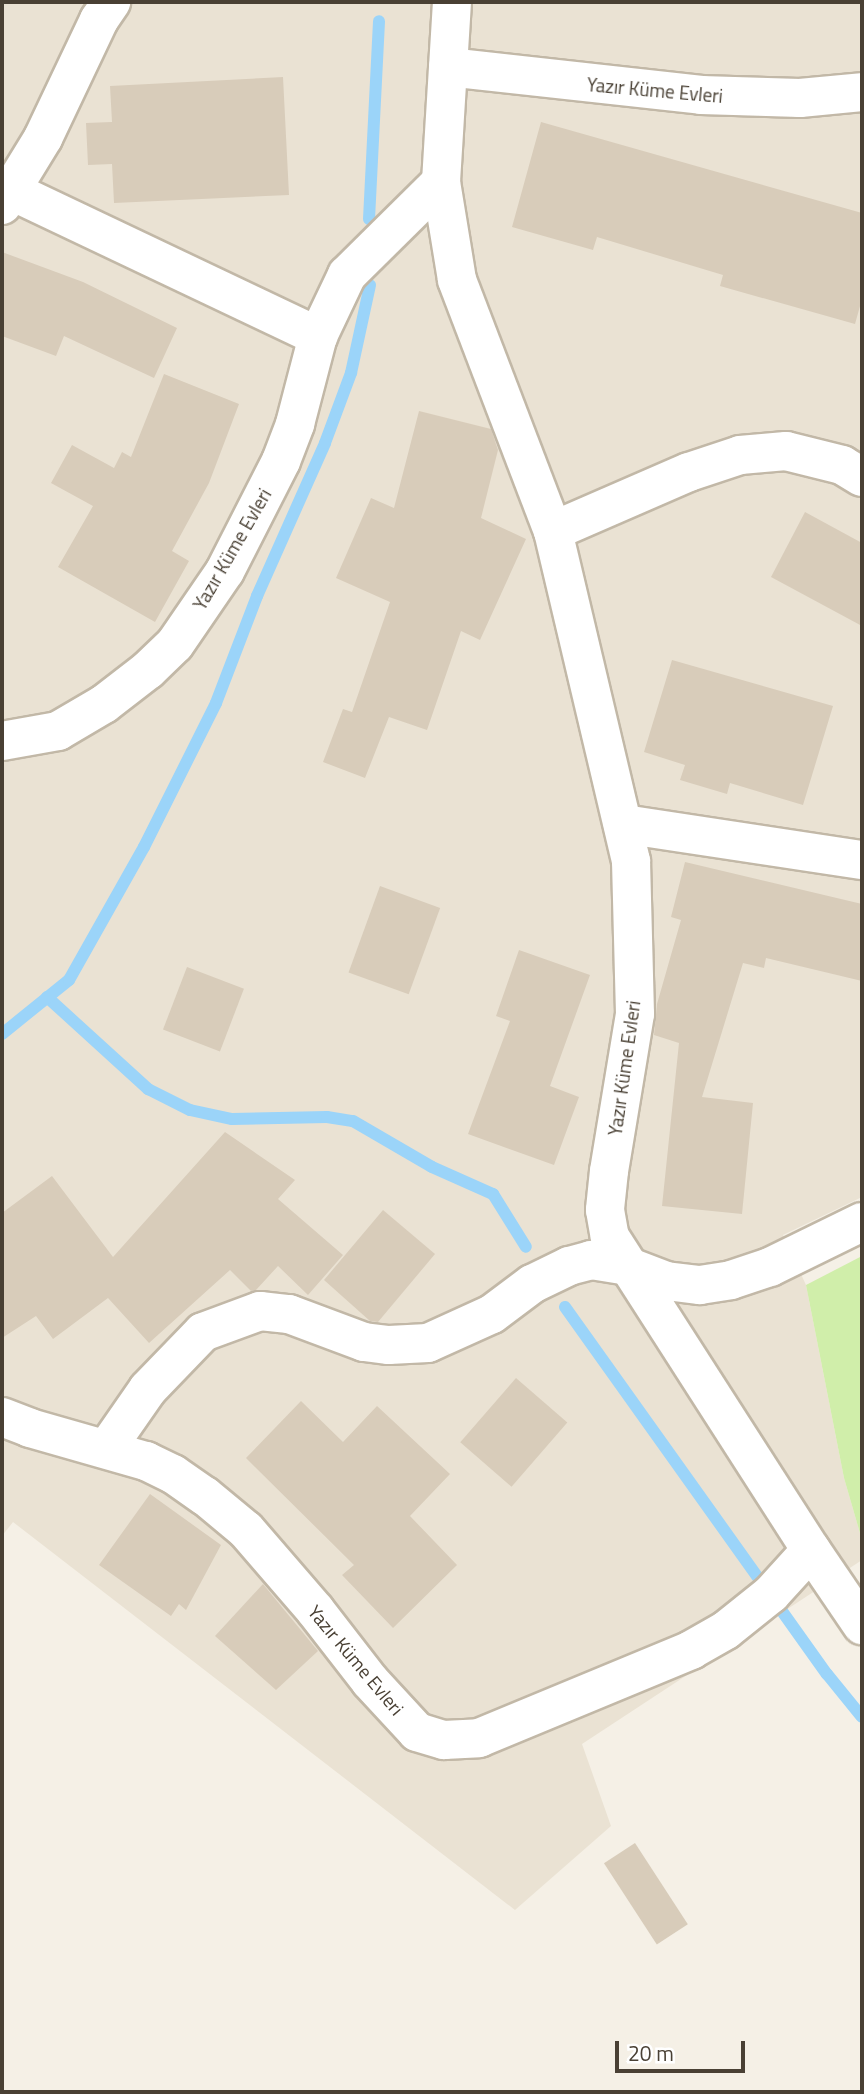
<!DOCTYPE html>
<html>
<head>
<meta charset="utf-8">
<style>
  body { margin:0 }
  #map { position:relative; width:864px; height:2094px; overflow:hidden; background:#f5f0e6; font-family:"Titillium Web",sans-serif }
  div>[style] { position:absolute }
  .residential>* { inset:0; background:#eae2d3 }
  .green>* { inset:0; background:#d0eeaa }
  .stream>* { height:12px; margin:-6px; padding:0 6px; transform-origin:6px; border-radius:6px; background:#9bd4f9 }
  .building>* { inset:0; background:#d8ccba; transform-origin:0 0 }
  .roads { filter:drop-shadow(2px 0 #c2b8a7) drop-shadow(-2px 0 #c2b8a7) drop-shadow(0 2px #c2b8a7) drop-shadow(0 -2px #c2b8a7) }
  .minor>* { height:38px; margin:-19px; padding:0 19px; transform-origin:19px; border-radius:19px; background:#fff }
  span { translate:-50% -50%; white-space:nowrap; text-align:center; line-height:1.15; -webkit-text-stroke:7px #fff; paint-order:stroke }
  .street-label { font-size:19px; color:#494034 }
  .frame { position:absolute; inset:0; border:4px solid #494034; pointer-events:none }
  .scale { position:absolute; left:615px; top:2041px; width:130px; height:32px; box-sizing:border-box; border:4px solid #494034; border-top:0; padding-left:9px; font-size:21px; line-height:24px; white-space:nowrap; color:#494034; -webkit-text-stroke:5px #fff; paint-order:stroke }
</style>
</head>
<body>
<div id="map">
  <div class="residential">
    <i style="clip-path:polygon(2px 2px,862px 2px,862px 1197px,783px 1235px,806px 1285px,844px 1478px,862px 1540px,862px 1560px,582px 1744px,611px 1826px,515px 1910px,13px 1522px,2px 1536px)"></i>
  </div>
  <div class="green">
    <i style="clip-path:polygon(862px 1256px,862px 1540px,844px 1478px,806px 1285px)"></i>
  </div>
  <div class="stream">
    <i style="left:369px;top:219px;width:198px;rotate:-87.1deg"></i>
    <i style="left:47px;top:997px;width:137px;rotate:42.3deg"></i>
    <i style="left:148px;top:1089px;width:47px;rotate:26.6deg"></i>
    <i style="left:190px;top:1110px;width:43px;rotate:12.1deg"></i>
    <i style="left:232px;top:1119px;width:95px;rotate:-1.2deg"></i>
    <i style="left:327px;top:1117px;width:26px;rotate:9deg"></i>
    <i style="left:353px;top:1121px;width:91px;rotate:30.2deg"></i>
    <i style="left:432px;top:1167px;width:67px;rotate:23.9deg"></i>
    <i style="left:493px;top:1194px;width:62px;rotate:58.1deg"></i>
    <i style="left:2px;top:1034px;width:86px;rotate:-38.9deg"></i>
    <i style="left:69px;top:980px;width:153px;rotate:-60.6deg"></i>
    <i style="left:144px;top:847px;width:161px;rotate:-63.4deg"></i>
    <i style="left:216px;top:703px;width:115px;rotate:-69deg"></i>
    <i style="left:257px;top:596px;width:167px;rotate:-66deg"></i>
    <i style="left:325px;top:443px;width:75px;rotate:-69.6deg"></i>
    <i style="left:351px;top:373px;width:90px;rotate:-77.8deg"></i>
    <i style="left:565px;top:1307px;width:451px;rotate:54.5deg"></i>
    <i style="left:827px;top:1674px;width:55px;rotate:50.9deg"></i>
  </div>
  <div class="building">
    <i style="clip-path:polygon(283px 77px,289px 195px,114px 203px,112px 164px,88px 165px,86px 123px,112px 122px,110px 86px)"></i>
    <i style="clip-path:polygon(541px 122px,862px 213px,862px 299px,855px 324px,720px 286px,723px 275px,597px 237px,593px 250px,512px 227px)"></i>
    <i style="clip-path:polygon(2px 252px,83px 282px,177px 328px,154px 378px,64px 336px,56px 356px,2px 336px)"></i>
    <i style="clip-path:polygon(164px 374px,239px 404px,209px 483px,172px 551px,189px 561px,155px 622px,58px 567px,93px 506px,51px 483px,72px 445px,114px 468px,122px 452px,131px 457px)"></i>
    <i style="clip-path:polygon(419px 411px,491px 429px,498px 450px,481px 518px,526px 539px,480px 640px,461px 631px,427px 730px,389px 717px,365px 778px,323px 762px,343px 709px,352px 712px,390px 602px,336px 578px,371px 498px,394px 508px)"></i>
    <i style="clip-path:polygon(805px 512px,862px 543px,862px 626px,771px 577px)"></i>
    <i style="clip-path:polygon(672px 660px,833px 706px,803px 805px,730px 783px,727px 794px,680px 780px,685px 765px,644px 752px)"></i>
    <i style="clip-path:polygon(685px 862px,862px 904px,862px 981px,766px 958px,764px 968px,743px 963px,702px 1097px,753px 1103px,742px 1214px,662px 1206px,679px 1043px,654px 1035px,657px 1004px,681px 920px,671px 917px)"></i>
    <i style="left:380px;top:886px;width:64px;height:92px;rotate:20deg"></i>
    <i style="clip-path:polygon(519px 950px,590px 975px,550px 1086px,579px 1097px,554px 1165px,468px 1134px,510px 1021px,496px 1016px)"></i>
    <i style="left:187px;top:967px;width:61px;height:67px;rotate:21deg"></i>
    <i style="clip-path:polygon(225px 1132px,295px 1180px,278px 1199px,343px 1255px,308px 1295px,278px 1266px,256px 1290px,251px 1291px,230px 1270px,149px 1343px,108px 1298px,53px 1339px,36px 1316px,2px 1338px,2px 1213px,52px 1176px,113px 1257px)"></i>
    <i style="clip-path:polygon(383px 1210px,435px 1254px,378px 1322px,370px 1321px,324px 1280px)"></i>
    <i style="left:516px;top:1378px;width:68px;height:85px;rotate:41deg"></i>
    <i style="clip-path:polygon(301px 1401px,343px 1442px,377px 1406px,450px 1474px,410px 1516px,457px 1565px,393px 1628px,342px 1575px,354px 1565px,246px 1458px)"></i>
    <i style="clip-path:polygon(150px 1494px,221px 1545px,186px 1610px,179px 1604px,171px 1616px,99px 1565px)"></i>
    <i style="clip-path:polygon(263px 1584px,318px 1651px,276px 1690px,215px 1636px)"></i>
    <i style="left:635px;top:1843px;width:97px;height:37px;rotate:57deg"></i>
  </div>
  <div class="roads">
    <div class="minor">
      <i style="left:452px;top:2px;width:180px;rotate:93.5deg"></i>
      <i style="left:441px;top:182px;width:99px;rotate:80.7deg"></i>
      <i style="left:457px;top:280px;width:269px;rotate:69.1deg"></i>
      <i style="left:553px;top:531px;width:339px;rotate:76.7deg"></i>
      <i style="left:631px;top:861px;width:153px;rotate:88.5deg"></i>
      <i style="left:635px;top:1014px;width:159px;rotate:99.4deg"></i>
      <i style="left:609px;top:1171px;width:39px;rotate:96deg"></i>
      <i style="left:605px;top:1210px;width:27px;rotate:80deg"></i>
      <i style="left:610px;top:1237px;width:372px;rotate:57.3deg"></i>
      <i style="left:811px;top:1550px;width:91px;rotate:55.8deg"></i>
      <i style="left:448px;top:67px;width:255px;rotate:6.3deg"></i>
      <i style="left:701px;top:95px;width:99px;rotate:1.7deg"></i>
      <i style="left:800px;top:98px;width:62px;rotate:-5.5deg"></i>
      <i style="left:12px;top:191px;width:339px;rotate:25.4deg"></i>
      <i style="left:2px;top:205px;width:79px;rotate:-58.5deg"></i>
      <i style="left:43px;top:138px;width:131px;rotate:-64.6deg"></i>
      <i style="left:99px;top:20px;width:22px;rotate:-56deg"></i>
      <i style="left:553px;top:531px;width:148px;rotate:-23.5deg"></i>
      <i style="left:689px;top:472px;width:54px;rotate:-18.4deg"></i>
      <i style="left:740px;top:455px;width:46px;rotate:-5deg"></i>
      <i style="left:786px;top:451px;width:58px;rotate:14deg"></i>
      <i style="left:842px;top:465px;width:23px;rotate:31deg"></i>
      <i style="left:2px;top:741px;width:57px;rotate:-10.1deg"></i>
      <i style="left:58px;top:731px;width:53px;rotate:-30.4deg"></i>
      <i style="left:104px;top:704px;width:56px;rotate:-37.7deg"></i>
      <i style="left:148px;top:670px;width:37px;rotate:-44deg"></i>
      <i style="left:175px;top:644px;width:88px;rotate:-55.6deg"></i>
      <i style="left:225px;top:571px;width:123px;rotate:-63deg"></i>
      <i style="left:281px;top:461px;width:40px;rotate:-69deg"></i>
      <i style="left:295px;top:424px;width:91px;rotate:-75.4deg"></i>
      <i style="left:318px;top:336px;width:68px;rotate:-64.6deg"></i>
      <i style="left:347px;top:275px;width:132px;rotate:-44.7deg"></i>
      <i style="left:623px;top:824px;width:242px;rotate:8.6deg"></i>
      <i style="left:2px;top:1417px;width:30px;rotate:21deg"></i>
      <i style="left:30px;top:1428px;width:121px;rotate:15.9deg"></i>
      <i style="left:146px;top:1461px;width:30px;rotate:26deg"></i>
      <i style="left:173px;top:1474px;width:39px;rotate:35deg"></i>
      <i style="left:205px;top:1496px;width:53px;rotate:39.7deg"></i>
      <i style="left:246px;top:1530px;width:106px;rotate:49.2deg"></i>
      <i style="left:315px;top:1610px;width:90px;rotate:52.2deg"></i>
      <i style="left:370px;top:1681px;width:69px;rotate:47.3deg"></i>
      <i style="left:417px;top:1732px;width:28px;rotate:17deg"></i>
      <i style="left:444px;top:1740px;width:35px;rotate:-3deg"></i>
      <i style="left:479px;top:1738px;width:230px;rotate:-22.5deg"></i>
      <i style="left:691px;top:1650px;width:40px;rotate:-29.7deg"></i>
      <i style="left:726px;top:1630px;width:58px;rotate:-38.7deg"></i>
      <i style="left:771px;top:1594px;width:59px;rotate:-47.7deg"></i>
      <i style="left:107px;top:1448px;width:72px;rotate:-55.2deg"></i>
      <i style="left:148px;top:1389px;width:79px;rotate:-46deg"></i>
      <i style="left:203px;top:1332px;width:61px;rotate:-20.2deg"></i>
      <i style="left:260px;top:1311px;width:29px;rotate:6deg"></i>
      <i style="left:289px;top:1314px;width:80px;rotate:20.5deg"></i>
      <i style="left:364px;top:1342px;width:25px;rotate:7deg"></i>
      <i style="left:389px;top:1345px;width:39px;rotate:-3deg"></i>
      <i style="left:428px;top:1343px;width:70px;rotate:-24.4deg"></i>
      <i style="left:492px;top:1314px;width:50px;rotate:-36.9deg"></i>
      <i style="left:532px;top:1284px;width:41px;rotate:-25.9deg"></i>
      <i style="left:569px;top:1266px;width:23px;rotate:-15deg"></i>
      <i style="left:591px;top:1260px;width:36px;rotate:9deg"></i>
      <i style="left:627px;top:1266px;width:42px;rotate:21deg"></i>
      <i style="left:666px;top:1281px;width:34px;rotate:7deg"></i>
      <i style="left:700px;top:1285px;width:31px;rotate:-9deg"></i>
      <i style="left:731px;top:1280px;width:41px;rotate:-18.4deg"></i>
      <i style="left:770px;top:1267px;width:102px;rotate:-26.1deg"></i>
    </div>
  </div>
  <div class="street-label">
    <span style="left:655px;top:90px;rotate:5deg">Yazır Küme Evleri</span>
    <span style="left:232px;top:549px;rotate:-60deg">Yazır Küme Evleri</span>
    <span style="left:624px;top:1068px;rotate:-82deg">Yazır Küme Evleri</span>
    <span style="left:356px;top:1660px;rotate:50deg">Yazır Küme Evleri</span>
  </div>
  <div class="frame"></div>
  <div class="scale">20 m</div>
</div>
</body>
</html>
